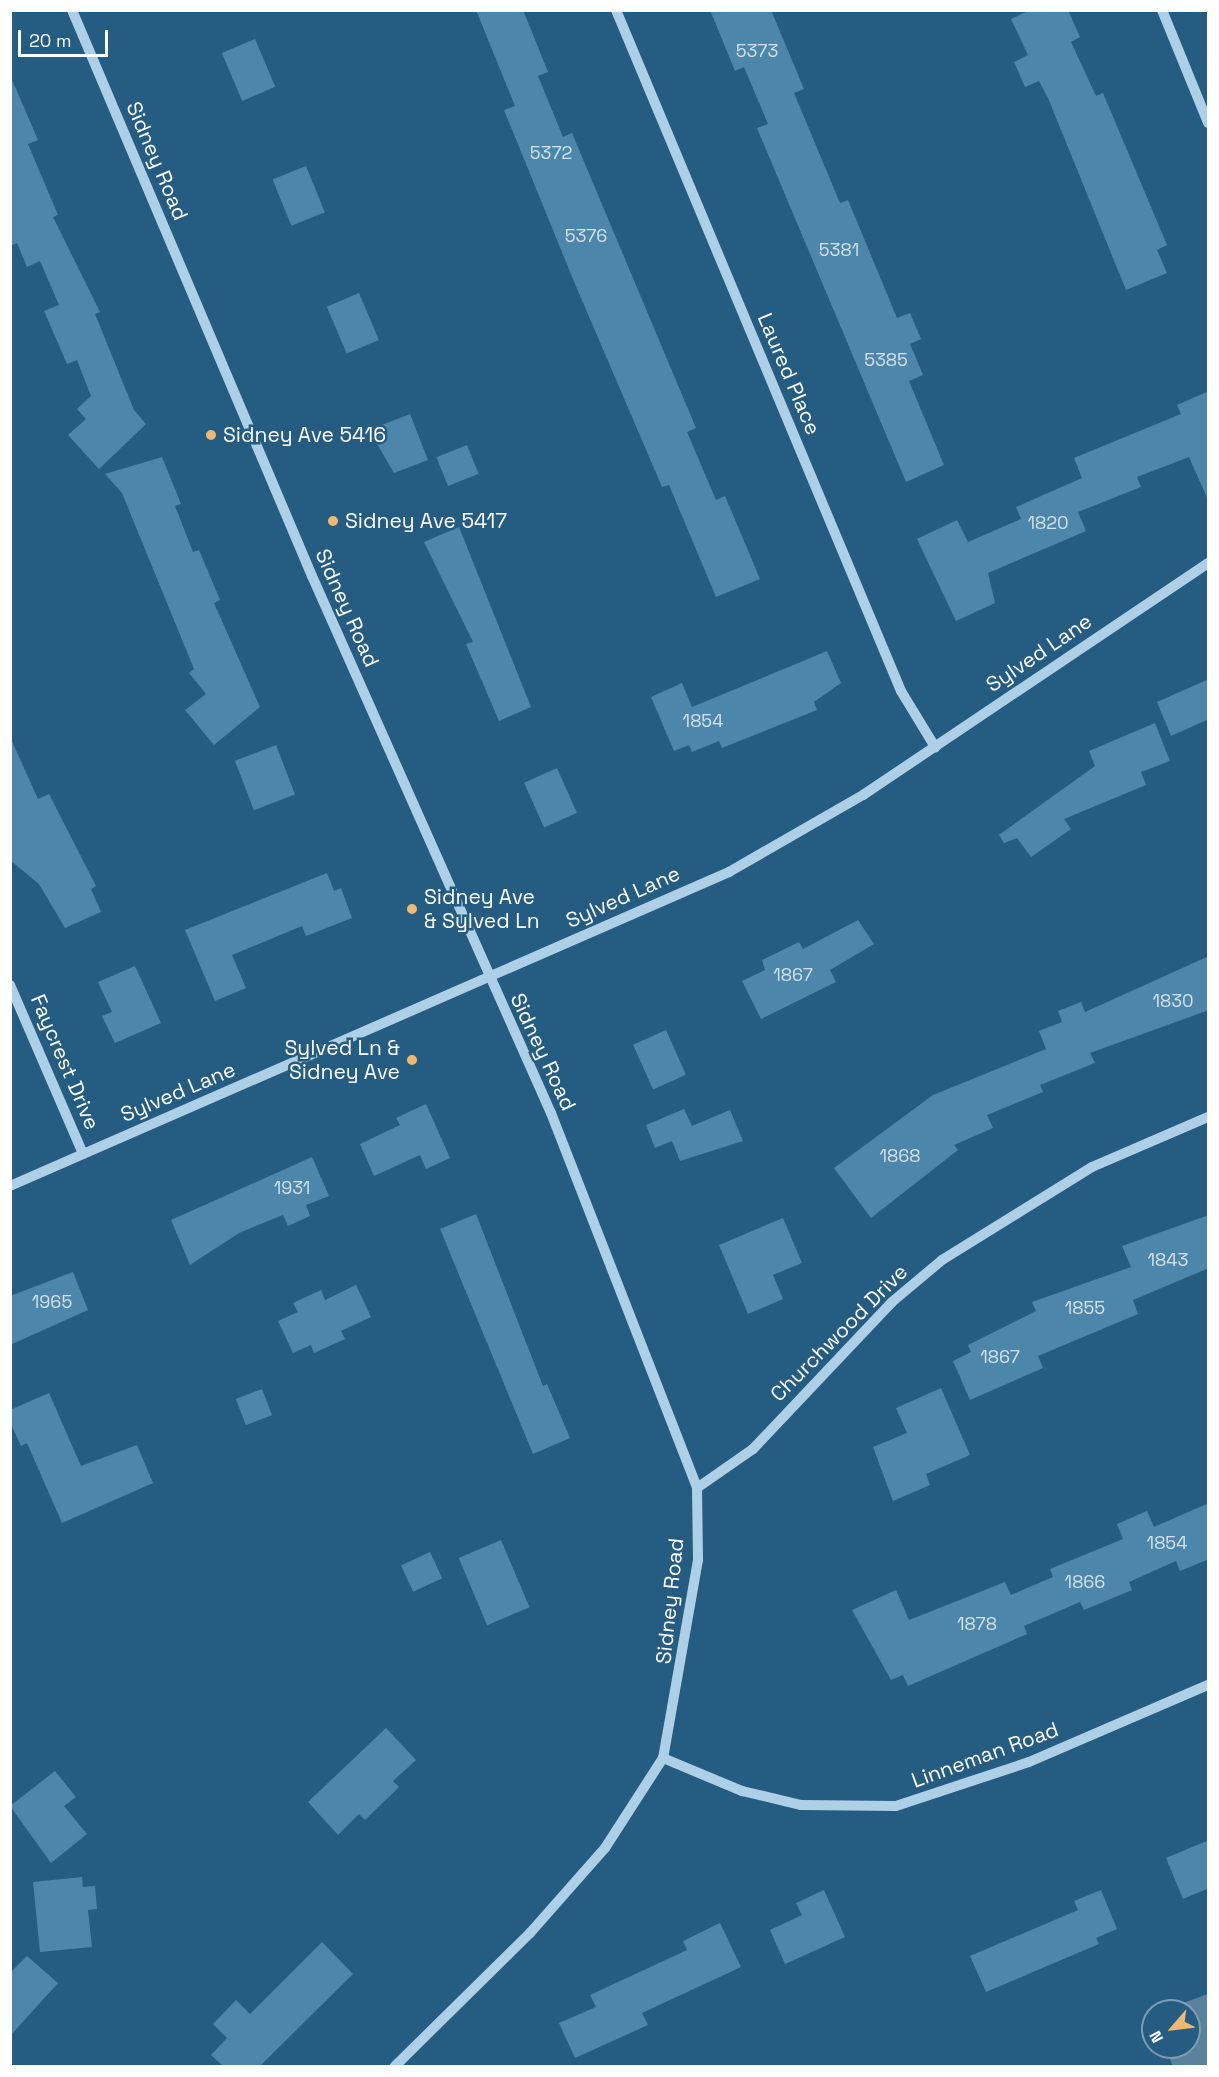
<!DOCTYPE html>
<html>
<head>
<meta charset="utf-8">
<style>
  body { margin:0 }
  #map { position:relative; width:1219px; height:2077px; overflow:hidden; background:#255c82; font-family:"Space Grotesk",sans-serif }
  div>[style] { position:absolute }
  .water>* { inset:0; background:#5b829c }
  .building>* { inset:0; background:#4d86ab; transform-origin:0 0 }
  .minor>* { height:10px; margin:-5px; padding:0 5px; transform-origin:5px; border-radius:5px; background:#add0e7 }
  .dots>* { width:16px; height:16px; translate:-50% -50%; box-sizing:border-box; border:3px solid #255c82; border-radius:50% }
  span { translate:-50% -50%; white-space:nowrap; text-align:center; line-height:1.15; -webkit-text-stroke:5px #255c82; paint-order:stroke }
  .number-label { font-size:18px; color:#d2e1ea }
  .number-label span { -webkit-text-stroke-width:0 }
  .street-label { font-size:21px; color:#fff }
  .poi-label { font-size:21px; color:#fff }
  .left { translate:0 -50%; text-align:left }
  .right { translate:-100% -50%; text-align:right }
  .frame { position:absolute; inset:0; border:12px solid #fff; pointer-events:none }
  .north { position:absolute; left:1141px; top:1999px; width:60px; height:60px; box-sizing:border-box; background:#255c82; border:2px solid #7c9db4; border-radius:50%; rotate:242deg; font-size:16px; font-weight:700; line-height:24px; text-align:center; color:#fff }
  .north::after { content:''; display:block; margin:auto; width:21px; height:27px; background:#f1b871; clip-path:polygon(50% 0,100% 100%,50% 72%,0 100%) }
  .scale { position:absolute; left:18px; top:30px; width:90px; height:27px; box-sizing:border-box; border:3px solid #fff; border-top:0; padding-left:8px; font-size:18px; line-height:21px; white-space:nowrap; color:#fff; -webkit-text-stroke:4px #255c82; paint-order:stroke }
</style>
</head>
<body>
<div id="map">
  <div class="water">
    <i style="clip-path:polygon(1208px 1994px,1208px 2066px,1173px 2066px,1165px 2047px,1189px 2047px,1189px 2011px,1161px 2011px)"></i>
  </div>
  <div class="building">
    <i style="clip-path:polygon(476px 10px,523px 10px,548px 72px,538px 76px,563px 137px,572px 133px,696px 428px,687px 432px,716px 500px,725px 496px,760px 579px,716px 597px,669px 485px,662px 487px,575px 284px,504px 110px,515px 106px)"></i>
    <i style="clip-path:polygon(710px 10px,771px 10px,804px 89px,794px 93px,840px 203px,848px 200px,897px 318px,910px 313px,921px 339px,910px 344px,923px 375px,909px 381px,944px 465px,906px 482px,757px 128px,768px 124px,744px 67px,735px 71px)"></i>
    <i style="clip-path:polygon(1030px 10px,1068px 10px,1080px 37px,1071px 42px,1096px 96px,1103px 93px,1167px 245px,1157px 250px,1167px 273px,1126px 290px,1048px 98px,1039px 81px,1025px 87px,1014px 62px,1028px 55px,1011px 19px)"></i>
    <i style="left:255px;top:39px;width:52px;height:36px;rotate:67deg"></i>
    <i style="clip-path:polygon(10px 75px,38px 140px,28px 144px,58px 215px,53px 217px,100px 312px,95px 314px,134px 410px,146px 424px,99px 469px,68px 435px,86px 419px,77px 409px,91px 396px,77px 360px,67px 364px,44px 311px,59px 305px,40px 261px,27px 267px,17px 243px,10px 246px)"></i>
    <i style="left:306px;top:166px;width:50px;height:36px;rotate:68deg"></i>
    <i style="left:359px;top:293px;width:51px;height:35px;rotate:67deg"></i>
    <i style="clip-path:polygon(1209px 391px,1209px 502px,1189px 457px,1137px 477px,1141px 487px,1078px 512px,1086px 531px,988px 573px,995px 603px,956px 621px,917px 539px,957px 520px,968px 542px,1021px 519px,1016px 507px,1082px 478px,1074px 458px,1181px 414px,1177px 405px)"></i>
    <i style="clip-path:polygon(410px 414px,428px 460px,394px 473px,369px 430px)"></i>
    <i style="left:467px;top:445px;width:31px;height:33px;rotate:68deg"></i>
    <i style="clip-path:polygon(162px 457px,181px 504px,175px 506px,193px 552px,199px 550px,220px 600px,214px 603px,260px 707px,214px 745px,185px 710px,206px 694px,189px 673px,194px 669px,122px 493px,105px 474px)"></i>
    <i style="clip-path:polygon(459px 527px,531px 707px,499px 721px,466px 644px,473px 642px,424px 542px)"></i>
    <i style="clip-path:polygon(827px 651px,841px 683px,814px 702px,817px 710px,722px 748px,719px 741px,692px 752px,689px 745px,674px 751px,651px 697px,682px 683px,692px 707px)"></i>
    <i style="clip-path:polygon(1209px 679px,1209px 719px,1171px 736px,1157px 702px)"></i>
    <i style="clip-path:polygon(1155px 723px,1170px 761px,1141px 772px,1146px 785px,1064px 819px,1071px 829px,1031px 857px,1017px 838px,1004px 843px,999px 835px,1095px 766px,1089px 751px)"></i>
    <i style="clip-path:polygon(10px 737px,38px 799px,49px 794px,96px 886px,91px 889px,101px 912px,65px 928px,39px 884px,10px 860px)"></i>
    <i style="left:276px;top:745px;width:53px;height:44px;rotate:69deg"></i>
    <i style="left:557px;top:768px;width:49px;height:36px;rotate:66deg"></i>
    <i style="clip-path:polygon(327px 873px,334px 891px,341px 888px,352px 918px,306px 936px,302px 926px,232px 955px,246px 988px,215px 1001px,185px 930px)"></i>
    <i style="clip-path:polygon(858px 920px,874px 944px,830px 970px,836px 982px,761px 1019px,742px 981px,765px 970px,762px 960px,799px 942px,803px 949px)"></i>
    <i style="clip-path:polygon(1209px 956px,1209px 1010px,1090px 1053px,1095px 1063px,1040px 1085px,1043px 1092px,987px 1115px,993px 1128px,954px 1145px,958px 1150px,871px 1218px,834px 1168px,933px 1095px,1046px 1049px,1039px 1031px,1062px 1022px,1058px 1011px,1081px 1002px,1085px 1012px)"></i>
    <i style="clip-path:polygon(135px 966px,161px 1023px,115px 1043px,102px 1016px,112px 1012px,98px 982px)"></i>
    <i style="left:666px;top:1030px;width:49px;height:36px;rotate:66deg"></i>
    <i style="clip-path:polygon(426px 1104px,450px 1158px,426px 1169px,420px 1155px,374px 1176px,360px 1144px,400px 1125px,396px 1118px)"></i>
    <i style="clip-path:polygon(684px 1109px,692px 1126px,730px 1110px,743px 1141px,680px 1161px,672px 1141px,655px 1148px,646px 1125px)"></i>
    <i style="clip-path:polygon(312px 1157px,329px 1196px,306px 1205px,310px 1216px,288px 1226px,283px 1215px,239px 1233px,190px 1265px,171px 1220px)"></i>
    <i style="clip-path:polygon(476px 1214px,543px 1386px,547px 1384px,570px 1438px,533px 1454px,440px 1229px)"></i>
    <i style="clip-path:polygon(1209px 1215px,1209px 1268px,1133px 1300px,1138px 1314px,1038px 1356px,1043px 1368px,970px 1400px,953px 1361px,971px 1352px,968px 1345px,1036px 1311px,1032px 1302px,1131px 1267px,1122px 1246px)"></i>
    <i style="clip-path:polygon(783px 1218px,802px 1263px,773px 1275px,783px 1299px,748px 1314px,719px 1245px)"></i>
    <i style="clip-path:polygon(73px 1272px,88px 1310px,10px 1345px,10px 1296px)"></i>
    <i style="clip-path:polygon(356px 1285px,371px 1317px,341px 1331px,345px 1339px,314px 1353px,311px 1345px,293px 1353px,278px 1321px,298px 1312px,293px 1303px,321px 1290px,325px 1300px)"></i>
    <i style="clip-path:polygon(941px 1388px,970px 1455px,926px 1474px,930px 1485px,893px 1501px,873px 1447px,907px 1433px,896px 1408px)"></i>
    <i style="left:262px;top:1389px;width:28px;height:28px;rotate:69deg"></i>
    <i style="clip-path:polygon(49px 1393px,81px 1466px,137px 1445px,153px 1483px,62px 1523px,27px 1443px,21px 1446px,10px 1422px,10px 1410px)"></i>
    <i style="clip-path:polygon(1209px 1503px,1209px 1559px,1180px 1571px,1176px 1561px,1129px 1582px,1132px 1590px,1084px 1610px,1080px 1602px,1024px 1626px,1027px 1634px,908px 1686px,903px 1675px,891px 1680px,852px 1610px,896px 1590px,909px 1620px,1005px 1582px,1011px 1595px,1053px 1577px,1050px 1569px,1123px 1539px,1117px 1524px,1147px 1511px,1154px 1527px)"></i>
    <i style="left:501px;top:1540px;width:73px;height:46px;rotate:67deg"></i>
    <i style="left:430px;top:1552px;width:29px;height:32px;rotate:65deg"></i>
    <i style="clip-path:polygon(386px 1728px,416px 1760px,393px 1781px,399px 1787px,365px 1820px,359px 1814px,338px 1835px,308px 1802px)"></i>
    <i style="clip-path:polygon(55px 1771px,76px 1797px,64px 1806px,87px 1834px,51px 1863px,10px 1806px)"></i>
    <i style="clip-path:polygon(1209px 1840px,1209px 1888px,1183px 1899px,1166px 1858px)"></i>
    <i style="clip-path:polygon(82px 1877px,83px 1887px,95px 1886px,97px 1909px,88px 1910px,92px 1947px,40px 1952px,33px 1882px)"></i>
    <i style="clip-path:polygon(824px 1890px,845px 1937px,785px 1964px,770px 1930px,802px 1915px,796px 1903px)"></i>
    <i style="clip-path:polygon(1101px 1890px,1117px 1929px,1096px 1938px,1099px 1944px,986px 1992px,970px 1956px,1078px 1910px,1074px 1901px)"></i>
    <i style="clip-path:polygon(720px 1923px,741px 1967px,642px 2013px,648px 2025px,575px 2058px,559px 2023px,596px 2007px,590px 1995px,687px 1950px,683px 1941px)"></i>
    <i style="clip-path:polygon(322px 1942px,353px 1974px,259px 2067px,224px 2067px,211px 2055px,227px 2038px,213px 2024px,236px 2000px,250px 2014px)"></i>
    <i style="clip-path:polygon(27px 1956px,58px 1983px,10px 2036px,10px 1973px)"></i>
  </div>
  <div class="minor">
    <i style="left:72px;top:10px;width:615px;rotate:67.02deg"></i>
    <i style="left:312px;top:576px;width:588px;rotate:66.01deg"></i>
    <i style="left:551px;top:1113px;width:402px;rotate:68.7deg"></i>
    <i style="left:697px;top:1488px;width:72px;rotate:89.2deg"></i>
    <i style="left:698px;top:1560px;width:201px;rotate:100deg"></i>
    <i style="left:663px;top:1758px;width:107px;rotate:122.8deg"></i>
    <i style="left:605px;top:1848px;width:113px;rotate:131.4deg"></i>
    <i style="left:530px;top:1933px;width:190px;rotate:135.4deg"></i>
    <i style="left:616px;top:10px;width:738px;rotate:67.29deg"></i>
    <i style="left:901px;top:691px;width:66px;rotate:58.7deg"></i>
    <i style="left:1162px;top:10px;width:122px;rotate:67.8deg"></i>
    <i style="left:10px;top:985px;width:184px;rotate:66.6deg"></i>
    <i style="left:10px;top:1186px;width:785px;rotate:-23.59deg"></i>
    <i style="left:729px;top:872px;width:155px;rotate:-29.9deg"></i>
    <i style="left:863px;top:795px;width:416px;rotate:-33.9deg"></i>
    <i style="left:697px;top:1488px;width:68px;rotate:-34.9deg"></i>
    <i style="left:753px;top:1449px;width:202px;rotate:-46.6deg"></i>
    <i style="left:892px;top:1302px;width:65px;rotate:-40deg"></i>
    <i style="left:942px;top:1260px;width:176px;rotate:-31.8deg"></i>
    <i style="left:1092px;top:1167px;width:126px;rotate:-23.3deg"></i>
    <i style="left:663px;top:1758px;width:86px;rotate:22.7deg"></i>
    <i style="left:742px;top:1791px;width:61px;rotate:13.3deg"></i>
    <i style="left:801px;top:1805px;width:95px;rotate:0.6deg"></i>
    <i style="left:896px;top:1806px;width:140px;rotate:-18.3deg"></i>
    <i style="left:1029px;top:1762px;width:195px;rotate:-23.3deg"></i>
  </div>
  <div class="dots">
    <i style="left:211px;top:435px;background:#f1b871"></i>
    <i style="left:333px;top:521px;background:#f1b871"></i>
    <i style="left:412px;top:909px;background:#f1b871"></i>
    <i style="left:412px;top:1060px;background:#f1b871"></i>
  </div>
  <div class="number-label">
    <span style="left:757px;top:51px">5373</span>
    <span style="left:551px;top:153px">5372</span>
    <span style="left:586px;top:236px">5376</span>
    <span style="left:839px;top:250px">5381</span>
    <span style="left:886px;top:360px">5385</span>
    <span style="left:1048px;top:523px">1820</span>
    <span style="left:703px;top:721px">1854</span>
    <span style="left:793px;top:975px">1867</span>
    <span style="left:1173px;top:1001px">1830</span>
    <span style="left:900px;top:1156px">1868</span>
    <span style="left:292px;top:1188px">1931</span>
    <span style="left:1168px;top:1260px">1843</span>
    <span style="left:52px;top:1302px">1965</span>
    <span style="left:1085px;top:1308px">1855</span>
    <span style="left:1000px;top:1357px">1867</span>
    <span style="left:1167px;top:1543px">1854</span>
    <span style="left:1085px;top:1582px">1866</span>
    <span style="left:977px;top:1624px">1878</span>
  </div>
  <div class="street-label">
    <span style="left:157px;top:161px;rotate:67deg">Sidney Road</span>
    <span style="left:789px;top:374px;rotate:67deg">Laured Place</span>
    <span style="left:347px;top:608px;rotate:66deg">Sidney Road</span>
    <span style="left:1039px;top:653px;rotate:-34deg">Sylved Lane</span>
    <span style="left:623px;top:897px;rotate:-24deg">Sylved Lane</span>
    <span style="left:543px;top:1052px;rotate:65deg">Sidney Road</span>
    <span style="left:65px;top:1062px;rotate:67deg">Faycrest Drive</span>
    <span style="left:178px;top:1092px;rotate:-23deg">Sylved Lane</span>
    <span style="left:839px;top:1333px;rotate:-45deg">Churchwood Drive</span>
    <span style="left:670px;top:1601px;rotate:-84deg">Sidney Road</span>
    <span style="left:985px;top:1755px;rotate:-20deg">Linneman Road</span>
  </div>
  <div class="poi-label">
    <span class="left" style="left:223px;top:435px">Sidney Ave 5416</span>
    <span class="left" style="left:345px;top:521px">Sidney Ave 5417</span>
    <span class="left" style="left:424px;top:909px">Sidney Ave<br>&amp; Sylved Ln</span>
    <span class="right" style="left:400px;top:1060px">Sylved Ln &amp;<br>Sidney Ave</span>
  </div>
  <div class="frame"></div>
  <div class="north">N</div>
  <div class="scale">20 m</div>
</div>
</body>
</html>
